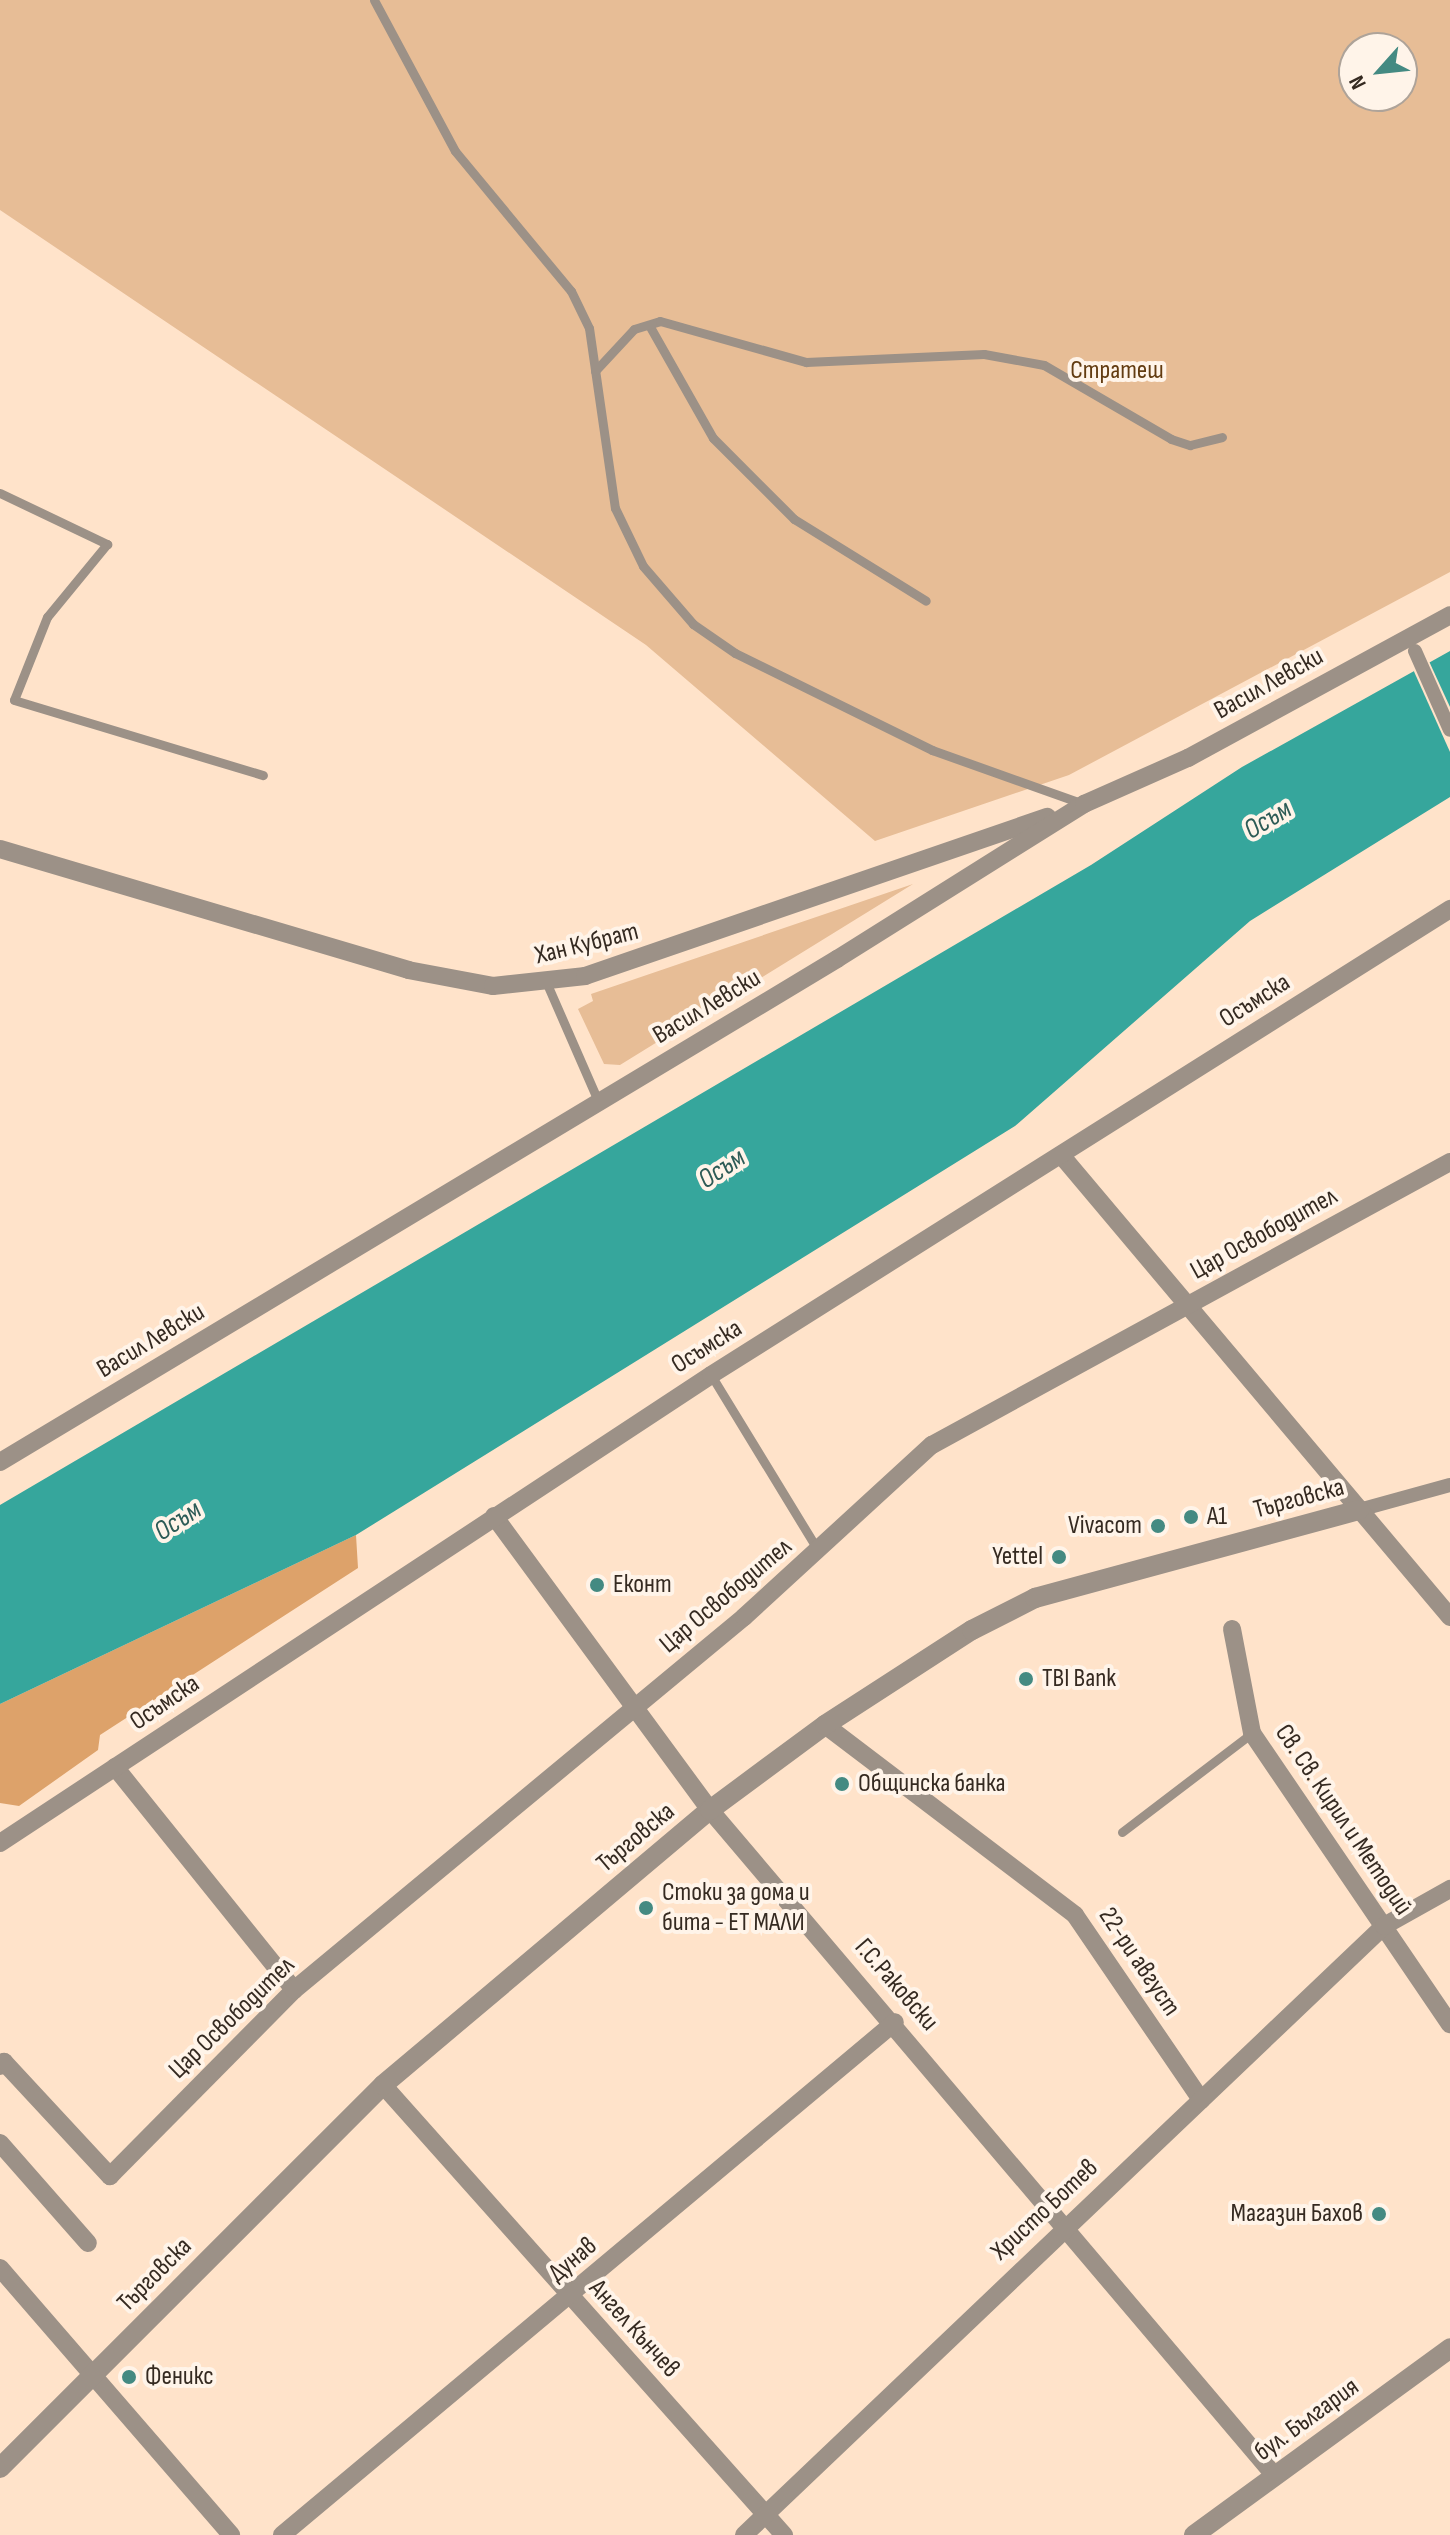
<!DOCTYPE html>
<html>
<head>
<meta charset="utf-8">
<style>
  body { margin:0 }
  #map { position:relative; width:1450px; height:2535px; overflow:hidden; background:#ffe3ca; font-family:"Sofia Sans Condensed",sans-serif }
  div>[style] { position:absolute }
  .green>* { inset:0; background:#e7bd96 }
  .forest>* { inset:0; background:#dda26a }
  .water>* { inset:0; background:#36a69c }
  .pier>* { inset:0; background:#ffe3ca }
  .service>* { height:9px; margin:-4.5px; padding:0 4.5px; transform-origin:4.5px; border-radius:4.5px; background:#9c9187 }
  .pedestrian>* { height:14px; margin:-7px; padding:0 7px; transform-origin:7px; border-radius:7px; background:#9c9187 }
  .minor>* { height:18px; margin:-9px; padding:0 9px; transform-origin:9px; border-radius:9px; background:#9c9187 }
  .tertiary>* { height:20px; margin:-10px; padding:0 10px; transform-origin:10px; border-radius:10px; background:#9c9187 }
  .dots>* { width:22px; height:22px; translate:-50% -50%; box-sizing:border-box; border:4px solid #fff4e9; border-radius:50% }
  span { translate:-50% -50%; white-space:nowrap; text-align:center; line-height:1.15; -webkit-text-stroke:8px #fff4e9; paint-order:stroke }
  .park-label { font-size:26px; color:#633c11 }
  .street-label { font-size:26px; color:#352a21 }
  .poi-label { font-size:26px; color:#352a21 }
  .left { translate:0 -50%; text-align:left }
  .right { translate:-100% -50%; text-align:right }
  .water-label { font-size:28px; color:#2d5b56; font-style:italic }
  .north { position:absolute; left:1338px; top:32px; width:80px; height:80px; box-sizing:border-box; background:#fff4e9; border:2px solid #aea399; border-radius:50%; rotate:243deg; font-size:22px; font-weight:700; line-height:32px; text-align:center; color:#352a21 }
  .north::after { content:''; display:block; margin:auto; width:28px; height:36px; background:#448a82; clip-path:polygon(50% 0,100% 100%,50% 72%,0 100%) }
</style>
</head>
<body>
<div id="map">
  <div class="green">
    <i style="clip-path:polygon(evenodd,0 0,1450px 0,1450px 572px,1069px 775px,875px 841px,646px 645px,0 210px,0 0,1354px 48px,1402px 48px,1402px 96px,1354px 96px,1354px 48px)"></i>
    <i style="clip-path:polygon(913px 884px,620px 1065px,604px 1064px,578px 1009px,593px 1001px,591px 994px)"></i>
  </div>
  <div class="forest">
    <i style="clip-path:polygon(356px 1535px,358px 1568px,100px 1735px,98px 1750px,19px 1806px,0 1803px,0 1704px)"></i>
  </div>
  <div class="water">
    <i style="clip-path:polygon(1450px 651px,1450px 797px,1250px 921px,1015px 1126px,356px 1535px,0 1704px,0 1505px,1091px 865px,1242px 767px)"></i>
  </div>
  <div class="pier">
    <i style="clip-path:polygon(1428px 659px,1450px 707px,1450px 752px,1412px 667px)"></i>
  </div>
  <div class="service">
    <i style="left:374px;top:0;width:171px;rotate:61.8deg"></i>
    <i style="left:455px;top:151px;width:182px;rotate:50.4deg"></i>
    <i style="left:571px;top:291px;width:41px;rotate:64.1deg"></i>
    <i style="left:589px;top:328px;width:182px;rotate:81.8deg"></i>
    <i style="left:615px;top:508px;width:64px;rotate:64.2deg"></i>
    <i style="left:643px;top:566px;width:77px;rotate:49.2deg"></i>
    <i style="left:693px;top:624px;width:51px;rotate:34.6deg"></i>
    <i style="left:735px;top:653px;width:220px;rotate:26.2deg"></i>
    <i style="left:932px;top:750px;width:161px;rotate:19.6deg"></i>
    <i style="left:649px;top:325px;width:130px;rotate:60.5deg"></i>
    <i style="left:713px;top:438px;width:115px;rotate:45deg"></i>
    <i style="left:794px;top:519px;width:155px;rotate:31.8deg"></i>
    <i style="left:595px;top:371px;width:57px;rotate:-47.1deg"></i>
    <i style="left:634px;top:329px;width:27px;rotate:-17deg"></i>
    <i style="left:660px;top:321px;width:152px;rotate:15.7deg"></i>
    <i style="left:806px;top:362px;width:178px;rotate:-2.6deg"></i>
    <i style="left:984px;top:354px;width:61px;rotate:10.4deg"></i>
    <i style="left:1044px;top:365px;width:147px;rotate:30.2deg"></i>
    <i style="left:1171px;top:439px;width:20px;rotate:18deg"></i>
    <i style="left:1190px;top:445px;width:33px;rotate:-14deg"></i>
    <i style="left:0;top:493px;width:119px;rotate:25.5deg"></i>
    <i style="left:107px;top:544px;width:94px;rotate:129.4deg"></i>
    <i style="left:47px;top:617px;width:89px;rotate:111.7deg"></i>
    <i style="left:14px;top:700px;width:260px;rotate:16.8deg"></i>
    <i style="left:547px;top:984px;width:130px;rotate:66.4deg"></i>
    <i style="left:711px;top:1375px;width:207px;rotate:58.6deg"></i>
    <i style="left:1122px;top:1832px;width:163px;rotate:-37.3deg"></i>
  </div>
  <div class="pedestrian">
    <i style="left:1415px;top:651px;width:86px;rotate:66.1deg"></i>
    <i style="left:1359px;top:1510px;width:94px;rotate:-15.4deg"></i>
  </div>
  <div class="minor">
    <i style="left:0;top:849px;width:426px;rotate:16.5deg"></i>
    <i style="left:408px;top:970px;width:86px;rotate:10.7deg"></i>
    <i style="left:493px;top:986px;width:93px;rotate:-6.2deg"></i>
    <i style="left:585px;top:976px;width:489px;rotate:-19deg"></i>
    <i style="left:1061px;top:1155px;width:604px;rotate:49.9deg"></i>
    <i style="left:0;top:1462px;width:977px;rotate:-31deg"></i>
    <i style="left:837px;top:959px;width:292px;rotate:-32.1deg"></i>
    <i style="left:1084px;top:804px;width:114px;rotate:-23.9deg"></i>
    <i style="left:1188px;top:758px;width:298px;rotate:-28.6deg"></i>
    <i style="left:494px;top:1516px;width:365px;rotate:53.7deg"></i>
    <i style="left:710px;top:1810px;width:873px;rotate:49.69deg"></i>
    <i style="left:1232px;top:1629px;width:106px;rotate:79.1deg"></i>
    <i style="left:1252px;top:1733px;width:352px;rotate:55.8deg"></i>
    <i style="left:825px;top:1725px;width:314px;rotate:37.2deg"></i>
    <i style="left:1075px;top:1915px;width:224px;rotate:55.7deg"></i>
    <i style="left:115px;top:1767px;width:286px;rotate:51.2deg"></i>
    <i style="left:0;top:1843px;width:851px;rotate:-33.35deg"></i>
    <i style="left:711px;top:1375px;width:874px;rotate:-32.23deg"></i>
    <i style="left:0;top:2066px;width:6px;rotate:-45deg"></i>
    <i style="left:4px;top:2062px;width:156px;rotate:47.1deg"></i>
    <i style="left:110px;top:2176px;width:262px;rotate:-45.3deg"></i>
    <i style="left:294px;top:1990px;width:584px;rotate:-39.65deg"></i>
    <i style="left:744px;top:1617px;width:255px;rotate:-42.5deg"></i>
    <i style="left:932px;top:1445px;width:590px;rotate:-28.65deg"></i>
    <i style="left:383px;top:2085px;width:603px;rotate:48.3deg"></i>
    <i style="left:0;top:2143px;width:133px;rotate:48.7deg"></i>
    <i style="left:0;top:2268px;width:353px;rotate:49.1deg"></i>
    <i style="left:282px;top:2535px;width:799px;rotate:-39.92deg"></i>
    <i style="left:744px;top:2535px;width:883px;rotate:-43.58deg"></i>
    <i style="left:1384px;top:1926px;width:76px;rotate:-29.3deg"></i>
  </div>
  <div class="tertiary">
    <i style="left:0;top:2468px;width:542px;rotate:-45deg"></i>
    <i style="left:383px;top:2085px;width:427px;rotate:-40.1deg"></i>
    <i style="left:710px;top:1810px;width:143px;rotate:-36.5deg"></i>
    <i style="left:825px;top:1725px;width:175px;rotate:-32.9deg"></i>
    <i style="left:972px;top:1630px;width:71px;rotate:-26.9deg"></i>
    <i style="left:1035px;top:1598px;width:336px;rotate:-15.2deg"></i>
    <i style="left:1194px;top:2535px;width:317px;rotate:-36.1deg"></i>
  </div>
  <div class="dots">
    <i style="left:1191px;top:1517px;background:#448a82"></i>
    <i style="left:1158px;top:1526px;background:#448a82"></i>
    <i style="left:1059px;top:1557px;background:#448a82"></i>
    <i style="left:597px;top:1585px;background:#448a82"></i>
    <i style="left:1026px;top:1679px;background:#448a82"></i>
    <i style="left:842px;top:1784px;background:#448a82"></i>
    <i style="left:646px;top:1908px;background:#448a82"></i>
    <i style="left:1379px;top:2214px;background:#448a82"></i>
    <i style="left:129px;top:2377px;background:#448a82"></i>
  </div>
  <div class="park-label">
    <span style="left:1117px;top:371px">Стратеш</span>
  </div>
  <div class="street-label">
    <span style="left:1269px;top:684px;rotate:-29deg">Васил Левски</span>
    <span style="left:587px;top:944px;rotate:-14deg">Хан Кубрат</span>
    <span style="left:1255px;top:1001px;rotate:-32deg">Осъмска</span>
    <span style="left:707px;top:1007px;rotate:-31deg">Васил Левски</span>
    <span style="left:1264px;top:1234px;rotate:-29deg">Цар Освободител</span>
    <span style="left:151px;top:1341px;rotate:-31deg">Васил Левски</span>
    <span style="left:707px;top:1347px;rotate:-32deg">Осъмска</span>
    <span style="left:1299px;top:1499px;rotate:-15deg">Търговска</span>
    <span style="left:726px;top:1596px;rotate:-40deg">Цар Освободител</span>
    <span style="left:165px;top:1703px;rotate:-34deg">Осъмска</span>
    <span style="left:1343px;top:1820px;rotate:56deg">Св. Св. Кирил и Методий</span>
    <span style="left:636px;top:1838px;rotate:-40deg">Търговска</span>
    <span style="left:1139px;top:1962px;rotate:56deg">22-ри август</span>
    <span style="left:896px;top:1985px;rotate:49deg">Г.С.Раковски</span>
    <span style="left:232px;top:2018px;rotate:-44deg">Цар Освободител</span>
    <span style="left:1045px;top:2210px;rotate:-43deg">Христо Ботев</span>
    <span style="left:573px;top:2260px;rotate:-40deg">Дунав</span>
    <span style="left:155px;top:2275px;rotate:-45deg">Търговска</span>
    <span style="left:634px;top:2329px;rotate:48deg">Ангел Кънчев</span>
    <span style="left:1307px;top:2420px;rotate:-36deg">бул. България</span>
  </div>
  <div class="poi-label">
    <span class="left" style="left:1207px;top:1517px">A1</span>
    <span class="right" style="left:1142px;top:1526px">Vivacom</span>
    <span class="right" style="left:1043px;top:1557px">Yettel</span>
    <span class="left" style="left:613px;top:1585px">Еконт</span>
    <span class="left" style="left:1042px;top:1679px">TBI Bank</span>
    <span class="left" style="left:858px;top:1784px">Общинска банка</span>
    <span class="left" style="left:662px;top:1908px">Стоки за дома и<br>бита - ЕТ МАЛИ</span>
    <span class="right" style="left:1363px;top:2214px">Магазин Бахов</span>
    <span class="left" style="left:145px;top:2377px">Феникс</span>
  </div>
  <div class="water-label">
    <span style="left:1268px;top:820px;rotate:-31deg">Осъм</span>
    <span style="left:722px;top:1169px;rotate:-33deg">Осъм</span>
    <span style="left:178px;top:1521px;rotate:-33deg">Осъм</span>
  </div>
  <div class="north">N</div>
</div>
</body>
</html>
